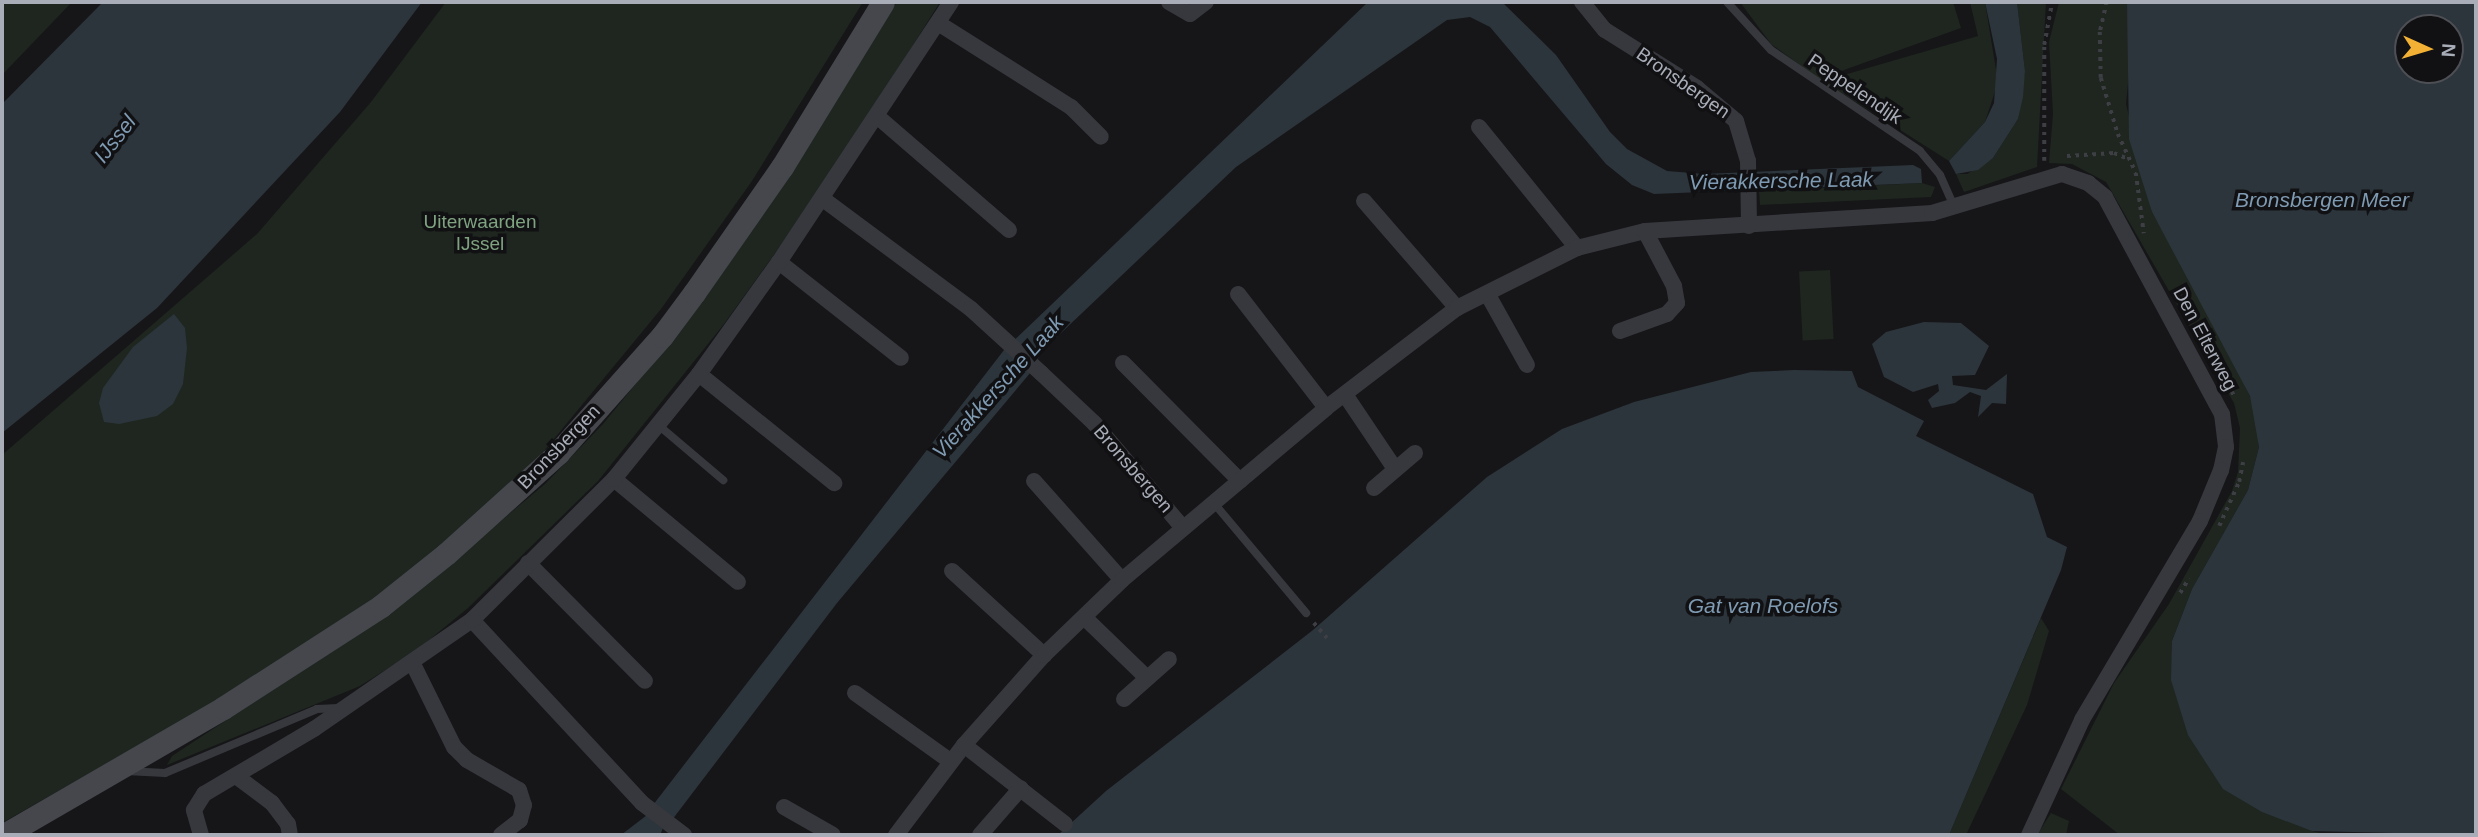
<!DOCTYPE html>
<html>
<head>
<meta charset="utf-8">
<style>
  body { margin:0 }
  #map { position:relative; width:2478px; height:837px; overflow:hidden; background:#161618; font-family:Arial,sans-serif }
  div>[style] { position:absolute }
  .green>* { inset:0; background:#1e261f; transform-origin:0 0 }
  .water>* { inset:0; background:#2c353c }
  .path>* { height:3.5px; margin-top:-1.75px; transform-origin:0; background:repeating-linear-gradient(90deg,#3d3f44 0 3.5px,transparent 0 8.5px) }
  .lane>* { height:8px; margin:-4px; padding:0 4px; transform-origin:4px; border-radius:4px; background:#37383d }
  .street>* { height:16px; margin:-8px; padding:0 8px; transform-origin:8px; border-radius:8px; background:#37383d }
  .secondary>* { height:23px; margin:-11.5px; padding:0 11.5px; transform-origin:11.5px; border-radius:11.5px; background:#45474d }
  span { translate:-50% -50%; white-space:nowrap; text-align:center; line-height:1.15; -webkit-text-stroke:7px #111113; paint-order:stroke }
  .street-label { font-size:19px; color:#a8adb8 }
  .park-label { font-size:19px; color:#7fa381 }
  .water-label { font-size:21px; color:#7f9bb3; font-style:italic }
  .frame { position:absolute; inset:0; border:4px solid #a8adb8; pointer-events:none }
  .north { position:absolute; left:2394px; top:14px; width:70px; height:70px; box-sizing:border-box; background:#111113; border:2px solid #4d4f55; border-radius:50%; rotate:94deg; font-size:19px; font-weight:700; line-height:28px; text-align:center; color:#a8adb8 }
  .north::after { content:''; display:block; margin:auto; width:24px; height:32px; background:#f2b134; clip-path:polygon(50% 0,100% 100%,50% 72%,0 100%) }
</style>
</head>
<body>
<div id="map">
  <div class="green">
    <i style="clip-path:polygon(2px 2px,72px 2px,2px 75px)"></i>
    <i style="clip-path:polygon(446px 2px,863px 2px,752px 181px,661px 309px,544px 451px,466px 526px,376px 597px,218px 700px,2px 823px,2px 455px,257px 234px,371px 102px)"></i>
    <i style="clip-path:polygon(897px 2px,940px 2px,835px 170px,724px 324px,598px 481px,468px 608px,417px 650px,360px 686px,167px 765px,172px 756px,396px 608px,545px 484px,603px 424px,704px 300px)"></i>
    <i style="clip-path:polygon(1740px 2px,1953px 2px,1961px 28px,1819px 79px,1771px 44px)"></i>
    <i style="clip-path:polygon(1970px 2px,1985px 2px,1998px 82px,1985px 122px,1949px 161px,1823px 81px,1978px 36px)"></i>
    <i style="clip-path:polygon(2017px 2px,2046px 2px,2037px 167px,1964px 192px,1956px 174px,1967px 174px,1993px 158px,2018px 119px,2025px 71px)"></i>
    <i style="clip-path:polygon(2059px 2px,2127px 2px,2131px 52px,2126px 104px,2152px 212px,2230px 352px,2256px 410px,2259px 447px,2248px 490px,2192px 589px,2172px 641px,2312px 831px,2329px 835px,2120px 835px,2061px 789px,2114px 683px,2169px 604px,2232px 491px,2238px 472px,2240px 428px,2234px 403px,2106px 182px,2072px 164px,2049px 163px,2053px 114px,2049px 42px)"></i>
    <i style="clip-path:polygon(1922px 183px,1935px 187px,1931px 197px,1760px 205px,1759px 191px)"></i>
    <i style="left:1830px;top:270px;width:69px;height:31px;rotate:87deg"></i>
    <i style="clip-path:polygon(2041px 618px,2049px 631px,2027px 705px,1966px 835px,1949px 835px)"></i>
    <i style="clip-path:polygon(2051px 813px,2069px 821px,2066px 835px,2037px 835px)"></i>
  </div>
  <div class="water">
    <i style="clip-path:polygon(103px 2px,422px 2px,340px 112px,157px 308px,2px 433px,2px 104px)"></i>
    <i style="clip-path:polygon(1368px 2px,1502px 2px,1556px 55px,1610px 132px,1627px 149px,1667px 171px,1704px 174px,1913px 165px,1921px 169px,1922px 183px,1654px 194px,1632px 185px,1606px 164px,1490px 27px,1470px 17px,1447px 20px,1236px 167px,1042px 351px,1031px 372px,837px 603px,672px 820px,653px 805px,1004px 350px)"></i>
    <i style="clip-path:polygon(1985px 2px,2017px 2px,2025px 71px,2023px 97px,2018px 119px,1993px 158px,1978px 170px,1956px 174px,1949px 161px,1985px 122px,1994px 103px,1997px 59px)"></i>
    <i style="clip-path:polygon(evenodd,2127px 2px,2476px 2px,2476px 835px,2312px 831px,2262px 812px,2223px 789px,2188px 735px,2171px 680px,2172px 641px,2192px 589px,2248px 490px,2259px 447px,2250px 396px,2152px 212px,2129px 139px,2127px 2px,2408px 28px,2450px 28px,2450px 70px,2408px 70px,2408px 28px)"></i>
    <i style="clip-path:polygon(174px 314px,185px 328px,187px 348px,183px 384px,173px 404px,157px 416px,119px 424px,104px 422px,99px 403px,103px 388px,133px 347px)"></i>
    <i style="clip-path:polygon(1924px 322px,1961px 323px,1989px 346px,1975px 375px,1952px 376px,1953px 385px,1986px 390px,2007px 374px,2006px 404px,1992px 403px,1978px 417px,1981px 396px,1970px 392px,1955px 403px,1932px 408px,1928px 400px,1939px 391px,1938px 384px,1913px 392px,1884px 377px,1872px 344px,1886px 332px)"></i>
    <i style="clip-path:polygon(1794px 370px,1852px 371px,1858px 387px,1924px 421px,1916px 436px,2033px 494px,2047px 537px,2067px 547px,2061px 570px,1949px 835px,1058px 835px,1106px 791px,1313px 630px,1487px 477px,1562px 429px,1634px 402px,1751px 372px)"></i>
    <i style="clip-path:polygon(647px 815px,663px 828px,660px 835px,621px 835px)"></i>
  </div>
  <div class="path">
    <i style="left:2107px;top:2px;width:31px;rotate:103deg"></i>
    <i style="left:2100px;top:32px;width:46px;rotate:88.8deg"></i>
    <i style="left:2101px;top:78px;width:59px;rotate:73.1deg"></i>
    <i style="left:2118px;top:134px;width:43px;rotate:65.2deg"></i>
    <i style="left:2136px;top:173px;width:61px;rotate:82.4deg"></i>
    <i style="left:2067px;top:156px;width:47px;rotate:-3.7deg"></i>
    <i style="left:2114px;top:153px;width:15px;rotate:23deg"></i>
    <i style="left:2044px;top:161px;width:116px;rotate:-90deg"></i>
    <i style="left:2044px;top:45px;width:44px;rotate:-79.5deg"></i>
    <i style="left:2180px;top:296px;width:16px;rotate:43deg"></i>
    <i style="left:2192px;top:307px;width:98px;rotate:64.7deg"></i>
    <i style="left:2219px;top:526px;width:48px;rotate:-65.6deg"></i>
    <i style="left:2239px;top:482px;width:20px;rotate:-79deg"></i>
    <i style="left:2180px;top:593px;width:17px;rotate:-59deg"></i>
    <i style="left:1314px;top:623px;width:20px;rotate:49deg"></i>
  </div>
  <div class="lane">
    <i style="left:1727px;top:2px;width:65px;rotate:47.5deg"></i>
    <i style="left:1771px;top:50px;width:180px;rotate:34.1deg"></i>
    <i style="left:1920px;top:151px;width:31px;rotate:50deg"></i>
    <i style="left:1940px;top:175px;width:35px;rotate:66deg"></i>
    <i style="left:657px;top:424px;width:87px;rotate:40.3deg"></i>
    <i style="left:1213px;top:502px;width:145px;rotate:50deg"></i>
    <i style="left:126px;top:771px;width:39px;rotate:3deg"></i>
    <i style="left:165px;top:773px;width:165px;rotate:-22.8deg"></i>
    <i style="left:317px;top:709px;width:21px;rotate:-3deg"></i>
  </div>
  <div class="street">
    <i style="left:1169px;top:2px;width:24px;rotate:30deg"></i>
    <i style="left:1190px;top:14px;width:20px;rotate:-37deg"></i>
    <i style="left:1582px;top:2px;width:36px;rotate:51deg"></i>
    <i style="left:1605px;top:30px;width:109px;rotate:32.2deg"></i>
    <i style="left:1697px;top:88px;width:51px;rotate:40.2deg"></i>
    <i style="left:1736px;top:121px;width:42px;rotate:73.3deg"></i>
    <i style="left:1748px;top:161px;width:65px;rotate:89.1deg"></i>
    <i style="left:938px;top:23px;width:157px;rotate:32.3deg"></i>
    <i style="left:1071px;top:107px;width:42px;rotate:45deg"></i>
    <i style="left:878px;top:117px;width:173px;rotate:40.8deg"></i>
    <i style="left:1479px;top:127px;width:156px;rotate:51deg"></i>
    <i style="left:823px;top:199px;width:184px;rotate:36.6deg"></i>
    <i style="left:971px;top:309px;width:95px;rotate:42.4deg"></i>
    <i style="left:1041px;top:373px;width:73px;rotate:43.3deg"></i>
    <i style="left:1094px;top:423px;width:138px;rotate:49.7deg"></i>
    <i style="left:1364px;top:201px;width:142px;rotate:49deg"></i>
    <i style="left:779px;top:262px;width:155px;rotate:38.2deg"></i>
    <i style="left:1238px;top:294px;width:144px;rotate:52.3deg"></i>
    <i style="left:1488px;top:295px;width:80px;rotate:60.9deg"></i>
    <i style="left:1620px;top:331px;width:50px;rotate:-19.9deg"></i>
    <i style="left:1667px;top:314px;width:15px;rotate:-48deg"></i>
    <i style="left:1677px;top:303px;width:17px;rotate:-100deg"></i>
    <i style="left:1674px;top:286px;width:62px;rotate:-117.8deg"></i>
    <i style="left:1123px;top:363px;width:166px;rotate:45.2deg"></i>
    <i style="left:699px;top:374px;width:174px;rotate:38.9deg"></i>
    <i style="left:1346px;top:396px;width:88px;rotate:56.1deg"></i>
    <i style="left:614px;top:479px;width:161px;rotate:39.7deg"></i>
    <i style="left:1034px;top:481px;width:132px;rotate:48.4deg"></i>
    <i style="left:1374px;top:488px;width:54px;rotate:-40.5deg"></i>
    <i style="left:528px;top:563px;width:166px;rotate:45.2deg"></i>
    <i style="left:952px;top:571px;width:125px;rotate:42.4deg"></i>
    <i style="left:1084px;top:617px;width:86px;rotate:44.1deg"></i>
    <i style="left:472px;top:620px;width:250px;rotate:47.1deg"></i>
    <i style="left:642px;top:803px;width:53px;rotate:37.3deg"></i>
    <i style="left:413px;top:664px;width:93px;rotate:63.7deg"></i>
    <i style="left:454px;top:747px;width:18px;rotate:45deg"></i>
    <i style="left:467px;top:760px;width:60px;rotate:30deg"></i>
    <i style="left:519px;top:790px;width:16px;rotate:72deg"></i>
    <i style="left:524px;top:805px;width:16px;rotate:105deg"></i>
    <i style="left:520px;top:820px;width:24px;rotate:142deg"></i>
    <i style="left:855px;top:693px;width:117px;rotate:35.6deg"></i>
    <i style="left:1124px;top:699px;width:60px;rotate:-41.6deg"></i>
    <i style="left:964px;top:745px;width:128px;rotate:38deg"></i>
    <i style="left:236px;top:776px;width:45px;rotate:36.9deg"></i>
    <i style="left:272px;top:803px;width:26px;rotate:53deg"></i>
    <i style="left:288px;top:824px;width:11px;rotate:80deg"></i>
    <i style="left:784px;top:807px;width:56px;rotate:29.7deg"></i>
    <i style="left:201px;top:835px;width:26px;rotate:-106deg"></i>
    <i style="left:194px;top:810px;width:19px;rotate:-58deg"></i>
    <i style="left:204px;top:794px;width:128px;rotate:-30.6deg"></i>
    <i style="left:314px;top:729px;width:192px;rotate:-34.6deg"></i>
    <i style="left:472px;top:620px;width:200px;rotate:-44.8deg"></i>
    <i style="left:614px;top:479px;width:135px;rotate:-51deg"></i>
    <i style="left:699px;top:374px;width:138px;rotate:-54.5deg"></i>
    <i style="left:779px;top:262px;width:312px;rotate:-56.5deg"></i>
    <i style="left:896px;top:835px;width:113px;rotate:-52.9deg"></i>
    <i style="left:964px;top:745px;width:120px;rotate:-48.4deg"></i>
    <i style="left:1044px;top:655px;width:108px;rotate:-43.9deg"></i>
    <i style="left:1122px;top:580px;width:267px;rotate:-40.1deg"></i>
    <i style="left:1326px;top:408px;width:165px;rotate:-37.4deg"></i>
    <i style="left:1457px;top:308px;width:134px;rotate:-26.6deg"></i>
    <i style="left:1577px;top:248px;width:70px;rotate:-14deg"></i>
    <i style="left:1645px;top:231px;width:288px;rotate:-3.6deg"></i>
    <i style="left:1932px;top:213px;width:136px;rotate:-16.7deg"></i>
    <i style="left:2062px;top:174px;width:28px;rotate:19deg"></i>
    <i style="left:2088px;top:183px;width:22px;rotate:39deg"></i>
    <i style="left:2105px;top:197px;width:247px;rotate:61.7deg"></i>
    <i style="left:2222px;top:414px;width:33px;rotate:83deg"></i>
    <i style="left:2226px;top:447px;width:24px;rotate:102deg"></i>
    <i style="left:2221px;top:470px;width:55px;rotate:112.4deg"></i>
    <i style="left:2200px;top:521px;width:231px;rotate:120.7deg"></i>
    <i style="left:2082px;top:720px;width:127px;rotate:114.7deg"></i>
    <i style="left:980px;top:835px;width:62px;rotate:-48.9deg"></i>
  </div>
  <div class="secondary">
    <i style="left:4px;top:835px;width:253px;rotate:-30.1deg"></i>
    <i style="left:223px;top:708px;width:188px;rotate:-32.8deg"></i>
    <i style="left:381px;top:606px;width:83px;rotate:-38.7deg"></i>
    <i style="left:446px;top:554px;width:151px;rotate:-42deg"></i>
    <i style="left:558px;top:453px;width:157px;rotate:-48.4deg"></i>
    <i style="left:662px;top:336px;width:54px;rotate:-53.3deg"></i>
    <i style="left:694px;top:293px;width:154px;rotate:-55.1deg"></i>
    <i style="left:782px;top:167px;width:193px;rotate:-58.5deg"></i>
  </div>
  <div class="street-label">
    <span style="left:1683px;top:83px;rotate:35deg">Bronsbergen</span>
    <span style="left:1855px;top:89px;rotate:34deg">Peppelendijk</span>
    <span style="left:2205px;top:339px;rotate:62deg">Den Elterweg</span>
    <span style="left:559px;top:447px;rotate:-46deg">Bronsbergen</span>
    <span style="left:1133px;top:469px;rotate:49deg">Bronsbergen</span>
  </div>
  <div class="park-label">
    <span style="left:480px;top:233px">Uiterwaarden<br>IJssel</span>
  </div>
  <div class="water-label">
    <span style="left:115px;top:139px;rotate:-52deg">IJssel</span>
    <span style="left:1781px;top:181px;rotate:-1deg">Vierakkersche Laak</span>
    <span style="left:2322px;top:200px">Bronsbergen Meer</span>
    <span style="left:998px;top:387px;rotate:-48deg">Vierakkersche Laak</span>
    <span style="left:1763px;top:606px">Gat van Roelofs</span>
  </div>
  <div class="frame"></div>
  <div class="north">N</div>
</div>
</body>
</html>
